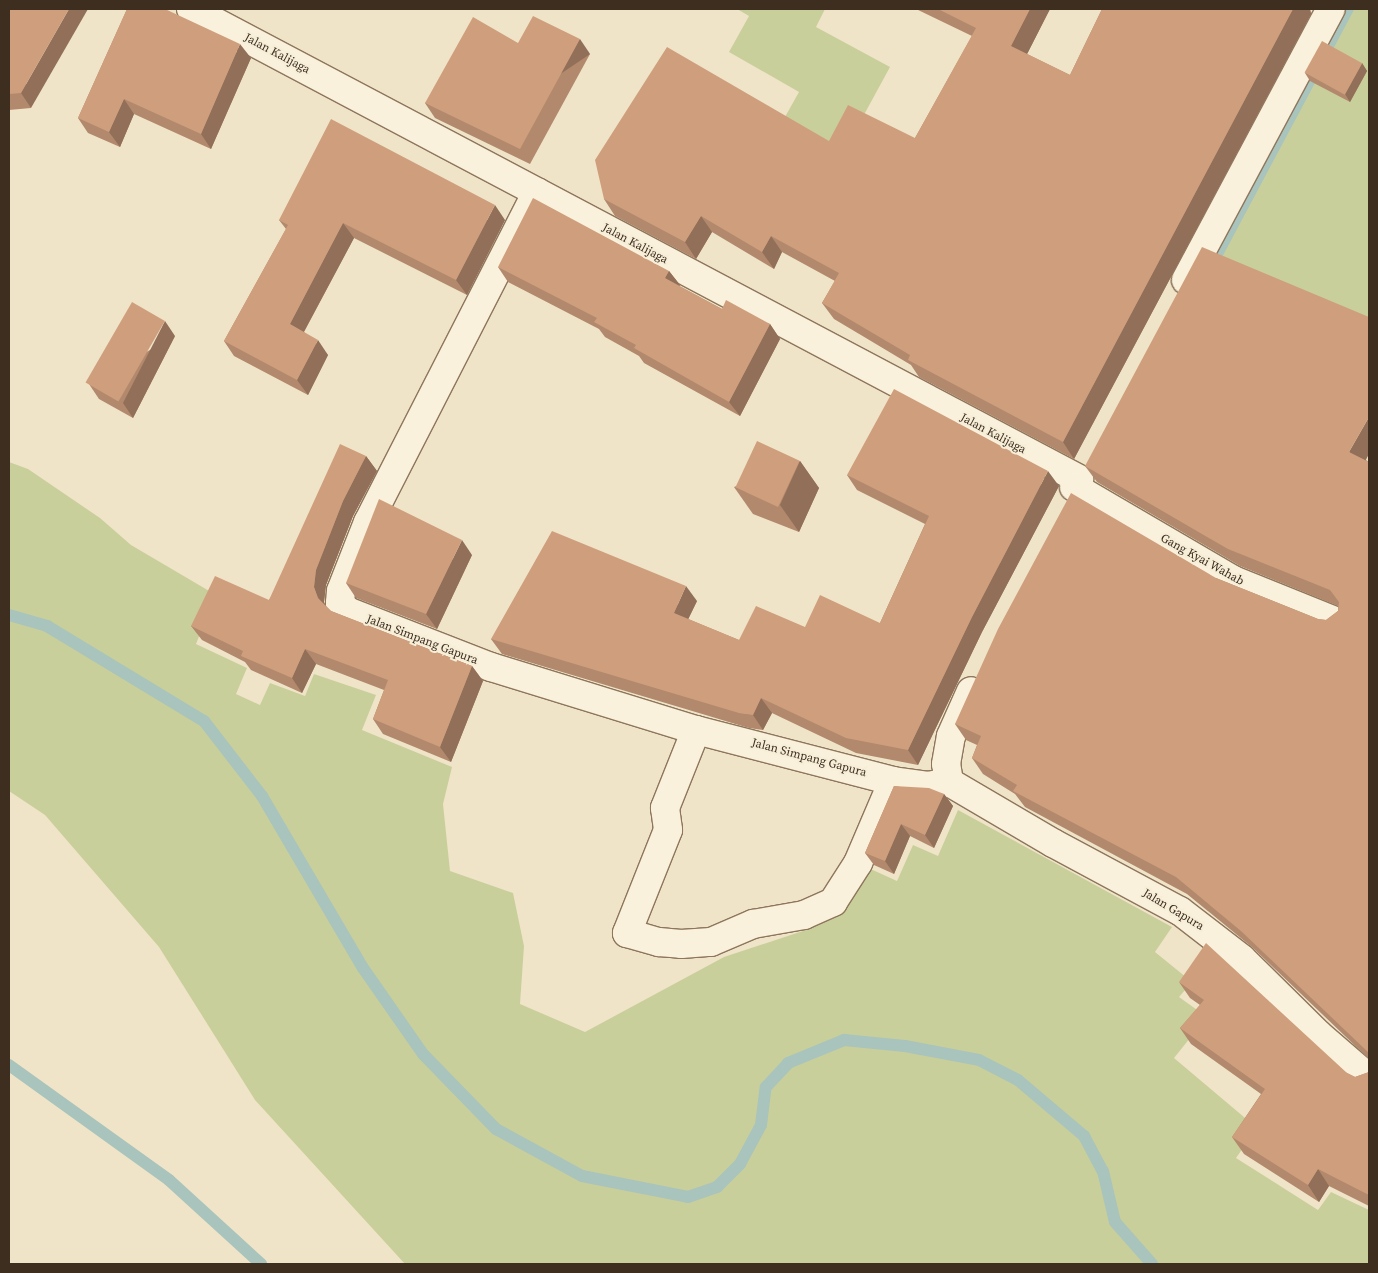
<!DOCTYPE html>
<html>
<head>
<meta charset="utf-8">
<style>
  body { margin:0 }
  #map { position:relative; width:1378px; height:1273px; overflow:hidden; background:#f0e4c8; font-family:"Source Serif 4",serif }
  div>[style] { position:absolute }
  .green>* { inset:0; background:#c9cf9b }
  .stream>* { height:12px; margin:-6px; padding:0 6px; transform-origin:6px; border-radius:6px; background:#a9c4bc }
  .roads { filter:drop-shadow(1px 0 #8d765c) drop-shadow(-1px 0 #8d765c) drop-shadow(0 1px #8d765c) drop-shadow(0 -1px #8d765c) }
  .minor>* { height:28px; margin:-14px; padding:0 14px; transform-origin:14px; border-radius:14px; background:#faf1dc }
  .wall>* { inset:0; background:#b2896c }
  .shaded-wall>* { inset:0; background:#916f58; transform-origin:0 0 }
  .building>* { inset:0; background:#cf9f7d; transform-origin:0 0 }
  span { translate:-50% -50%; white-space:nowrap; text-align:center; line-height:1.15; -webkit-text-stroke:4px #f7eed8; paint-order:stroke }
  .street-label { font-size:12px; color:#3d2e20 }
  .frame { position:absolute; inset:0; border:10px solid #3d2e20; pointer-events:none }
</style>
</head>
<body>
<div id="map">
  <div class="green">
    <i style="clip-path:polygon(737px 9px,825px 9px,816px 27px,890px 67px,834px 170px,781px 124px,799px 92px,729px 52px,749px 16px)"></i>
    <i style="clip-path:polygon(1350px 9px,1369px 9px,1369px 329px,1216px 265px)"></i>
    <i style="clip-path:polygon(9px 462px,28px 469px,100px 518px,131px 545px,216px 595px,196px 644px,247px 668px,236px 694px,260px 705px,270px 683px,305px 696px,314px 674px,376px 695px,362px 730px,452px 767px,443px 804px,450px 871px,513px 893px,524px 946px,520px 1004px,585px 1032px,724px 957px,803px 931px,842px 908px,864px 866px,897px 881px,913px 845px,938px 856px,958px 810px,1172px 927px,1155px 952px,1192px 982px,1179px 997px,1207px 1017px,1174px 1058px,1257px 1128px,1236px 1158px,1318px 1210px,1331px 1192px,1369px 1210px,1369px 1264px,405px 1264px,255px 1100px,159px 947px,45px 815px,9px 791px)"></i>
  </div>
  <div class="stream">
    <i style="left:1210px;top:267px;width:293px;rotate:-61.9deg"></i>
    <i style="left:9px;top:615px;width:40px;rotate:16deg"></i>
    <i style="left:47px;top:626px;width:184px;rotate:31.2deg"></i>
    <i style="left:204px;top:721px;width:95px;rotate:52.3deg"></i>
    <i style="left:262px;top:796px;width:199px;rotate:59.6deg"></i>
    <i style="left:363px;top:968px;width:105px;rotate:55.1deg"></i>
    <i style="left:423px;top:1054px;width:105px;rotate:45.8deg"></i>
    <i style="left:496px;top:1129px;width:98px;rotate:28.7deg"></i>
    <i style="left:582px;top:1176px;width:108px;rotate:11.2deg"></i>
    <i style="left:688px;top:1197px;width:31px;rotate:-19deg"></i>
    <i style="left:717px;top:1187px;width:33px;rotate:-45deg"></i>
    <i style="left:740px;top:1164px;width:44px;rotate:-61.7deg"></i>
    <i style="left:761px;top:1125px;width:38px;rotate:-83deg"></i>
    <i style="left:766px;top:1087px;width:33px;rotate:-47deg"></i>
    <i style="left:788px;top:1063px;width:61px;rotate:-22.3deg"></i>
    <i style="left:844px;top:1040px;width:61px;rotate:5.6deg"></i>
    <i style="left:905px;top:1046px;width:75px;rotate:10.7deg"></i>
    <i style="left:979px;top:1060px;width:44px;rotate:27.1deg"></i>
    <i style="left:1018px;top:1080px;width:87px;rotate:40.3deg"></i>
    <i style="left:1084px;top:1136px;width:40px;rotate:62deg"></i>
    <i style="left:1103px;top:1171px;width:52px;rotate:76.8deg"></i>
    <i style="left:1115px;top:1222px;width:56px;rotate:48.6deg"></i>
    <i style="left:9px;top:1065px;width:197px;rotate:35.7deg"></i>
    <i style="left:169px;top:1180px;width:125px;rotate:42.4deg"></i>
  </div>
  <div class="roads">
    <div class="minor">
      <i style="left:191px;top:9px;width:1005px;rotate:27.89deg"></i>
      <i style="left:537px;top:192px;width:371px;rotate:117.1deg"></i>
      <i style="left:368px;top:522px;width:74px;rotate:111.4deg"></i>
      <i style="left:341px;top:591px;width:12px;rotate:95deg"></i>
      <i style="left:340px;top:603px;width:11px;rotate:49deg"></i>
      <i style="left:347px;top:611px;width:155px;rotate:21.3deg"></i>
      <i style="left:491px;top:667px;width:214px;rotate:17.1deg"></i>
      <i style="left:696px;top:730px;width:203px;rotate:14.5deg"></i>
      <i style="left:893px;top:781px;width:35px;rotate:8deg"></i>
      <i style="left:928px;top:786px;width:21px;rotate:-11deg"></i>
      <i style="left:1186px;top:280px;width:307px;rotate:-61.9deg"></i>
      <i style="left:1074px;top:487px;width:184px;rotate:30.3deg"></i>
      <i style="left:1233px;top:580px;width:110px;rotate:21.9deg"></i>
      <i style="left:696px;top:730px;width:84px;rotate:111.7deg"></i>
      <i style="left:665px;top:808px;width:22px;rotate:82deg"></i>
      <i style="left:668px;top:830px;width:111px;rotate:111.7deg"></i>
      <i style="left:627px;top:933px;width:33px;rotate:16deg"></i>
      <i style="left:659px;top:942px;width:22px;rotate:5deg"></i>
      <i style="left:681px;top:944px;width:30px;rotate:-4deg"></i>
      <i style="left:711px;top:942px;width:46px;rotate:-23.2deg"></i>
      <i style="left:753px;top:924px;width:52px;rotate:-10deg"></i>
      <i style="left:804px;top:915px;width:32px;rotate:-24deg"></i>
      <i style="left:833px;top:902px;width:46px;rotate:-57.3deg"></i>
      <i style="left:858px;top:863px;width:89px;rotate:-66.9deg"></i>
      <i style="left:949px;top:782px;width:18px;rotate:-99deg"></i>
      <i style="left:946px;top:764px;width:28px;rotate:-80deg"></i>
      <i style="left:951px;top:736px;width:49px;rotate:-66deg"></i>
      <i style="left:949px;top:782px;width:121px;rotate:30.4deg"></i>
      <i style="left:1053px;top:843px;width:144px;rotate:28.2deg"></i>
      <i style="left:1180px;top:911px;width:78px;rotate:37.7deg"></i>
      <i style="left:1242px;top:959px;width:107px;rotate:44.6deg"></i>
      <i style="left:1318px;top:1034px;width:67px;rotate:40.8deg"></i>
    </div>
  </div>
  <div class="wall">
    <i style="clip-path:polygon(9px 9px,31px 108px,9px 110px)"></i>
    <i style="clip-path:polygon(127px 9px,251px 58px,211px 149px,134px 114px,120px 147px,88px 133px,78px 118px)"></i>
    <i style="clip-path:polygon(916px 9px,1050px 9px,1027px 54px,1070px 75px,1102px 9px,1310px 9px,1311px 14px,1074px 459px,919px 377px,911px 365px,834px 319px,822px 303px,835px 281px,782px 252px,774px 269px,712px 232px,696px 259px,615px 216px,604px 199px,829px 141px,915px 138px,972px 36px)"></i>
    <i style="clip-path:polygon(518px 43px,590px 54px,530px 164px,435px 118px,425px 103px)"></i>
    <i style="clip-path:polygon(1362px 63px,1367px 71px,1350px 102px,1310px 81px,1305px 73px)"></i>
    <i style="clip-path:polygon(279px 220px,505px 220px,467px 295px,354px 238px,304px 332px,328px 355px,308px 395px,234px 356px,224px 341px,286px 229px)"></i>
    <i style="clip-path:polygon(498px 267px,669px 271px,680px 285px,679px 286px,722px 309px,770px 324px,780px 339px,740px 416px,644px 363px,639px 356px,605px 337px,599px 329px,508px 282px)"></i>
    <i style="clip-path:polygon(175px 336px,133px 418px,99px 399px,89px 384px)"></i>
    <i style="clip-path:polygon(366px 456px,377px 471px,353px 516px,326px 585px,324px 602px,326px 606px,331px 611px,472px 666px,483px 681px,451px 762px,383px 734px,373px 719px,384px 690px,316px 664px,302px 693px,251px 670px,245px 662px,202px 640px,191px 626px,269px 600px)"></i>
    <i style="clip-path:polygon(1366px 460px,1369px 462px,1369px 1059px,1253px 948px,1187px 894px,1025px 807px,1015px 794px,983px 774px,972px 758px,977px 745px,966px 740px,955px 724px,1216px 578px,1318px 619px,1326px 620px,1338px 611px,1338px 606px,1240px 566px,1097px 482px,1085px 466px)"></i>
    <i style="clip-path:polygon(800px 461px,819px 488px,799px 532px,753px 514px,734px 487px)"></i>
    <i style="clip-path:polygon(847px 475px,1059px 486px,982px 632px,918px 765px,856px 753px,772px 713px,763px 730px,749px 728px,502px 654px,491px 639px,697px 601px,688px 619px,739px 640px,805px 627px,880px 623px,925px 524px,857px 490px)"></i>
    <i style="clip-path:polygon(472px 555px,437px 629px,356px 598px,346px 583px)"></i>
    <i style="clip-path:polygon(894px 786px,944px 794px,953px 806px,934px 848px,910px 836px,894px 874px,874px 865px,865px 853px)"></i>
    <i style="clip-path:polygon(1179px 982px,1347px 1073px,1355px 1077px,1369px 1072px,1369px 1070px,1369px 1206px,1329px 1186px,1319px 1202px,1244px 1154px,1232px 1137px,1261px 1094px,1191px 1044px,1180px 1028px,1200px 1005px,1190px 998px)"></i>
  </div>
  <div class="shaded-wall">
    <i style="clip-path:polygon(69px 9px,88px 9px,31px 108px,21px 93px)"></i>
    <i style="clip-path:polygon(1030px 9px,1050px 9px,1023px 62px,1011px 46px)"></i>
    <i style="clip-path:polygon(1293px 9px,1310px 9px,1311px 14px,1074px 459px,1063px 442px)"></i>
    <i style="left:580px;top:39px;width:18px;height:125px;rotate:56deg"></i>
    <i style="clip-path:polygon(240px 44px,251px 58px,211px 149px,201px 134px)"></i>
    <i style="clip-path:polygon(1362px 63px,1367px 71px,1350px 102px,1345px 94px)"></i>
    <i style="clip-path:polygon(124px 99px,134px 114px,120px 147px,109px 132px)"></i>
    <i style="clip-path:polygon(495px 205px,505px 220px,467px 295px,456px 280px)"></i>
    <i style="clip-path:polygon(701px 216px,712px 232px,696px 259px,685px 242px)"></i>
    <i style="clip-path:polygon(343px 223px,354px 238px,300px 339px,290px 324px)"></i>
    <i style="clip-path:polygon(771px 236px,782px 252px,774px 269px,762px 252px)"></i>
    <i style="clip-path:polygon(669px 271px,680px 285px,675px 293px,665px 278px)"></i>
    <i style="clip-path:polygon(165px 321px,175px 336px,133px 418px,123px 403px)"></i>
    <i style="clip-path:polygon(770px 324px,780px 339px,740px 416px,729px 402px)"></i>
    <i style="clip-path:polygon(318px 340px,328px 355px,308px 395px,297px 380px)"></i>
    <i style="clip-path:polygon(1369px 417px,1369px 454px,1361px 469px,1349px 452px)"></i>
    <i style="clip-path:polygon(366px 456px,377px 471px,353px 516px,326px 585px,324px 602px,328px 613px,318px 598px,314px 587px,316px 570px,343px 501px)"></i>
    <i style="clip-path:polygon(800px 461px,819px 488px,799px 532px,780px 505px)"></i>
    <i style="clip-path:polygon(1048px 471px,1059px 486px,982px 632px,918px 765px,908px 750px,972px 617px)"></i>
    <i style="clip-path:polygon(462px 540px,472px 555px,437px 629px,426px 614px)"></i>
    <i style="clip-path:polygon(686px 586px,697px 601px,684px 628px,674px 613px)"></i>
    <i style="clip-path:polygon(305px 649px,316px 664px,302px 693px,292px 678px)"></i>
    <i style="clip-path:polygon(472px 666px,483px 681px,451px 762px,440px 747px)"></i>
    <i style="clip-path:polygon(761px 698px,772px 713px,763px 730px,753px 715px)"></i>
    <i style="clip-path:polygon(944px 794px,953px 806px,934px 848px,925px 835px)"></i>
    <i style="clip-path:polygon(901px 824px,910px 836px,894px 874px,885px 861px)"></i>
    <i style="clip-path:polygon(1318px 1169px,1329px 1186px,1319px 1202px,1308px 1185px)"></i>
  </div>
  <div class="building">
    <i style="clip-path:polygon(9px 9px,69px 9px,21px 93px,9px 94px)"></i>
    <i style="clip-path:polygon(127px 9px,165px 9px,240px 44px,201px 134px,124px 99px,109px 132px,78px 118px)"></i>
    <i style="clip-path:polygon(938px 9px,1030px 9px,1011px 46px,1070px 75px,1102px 9px,1293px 9px,1063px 442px,908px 360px,910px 355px,822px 303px,839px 273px,771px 236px,762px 252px,701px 216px,685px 242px,604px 199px,595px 160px,667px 47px,829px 141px,848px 105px,915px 138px,976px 28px)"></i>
    <i style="clip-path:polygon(533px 16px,580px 39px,520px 149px,425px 103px,473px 17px,518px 43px)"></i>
    <i style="left:1322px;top:41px;width:46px;height:36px;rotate:29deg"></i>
    <i style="clip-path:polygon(331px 119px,495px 205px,456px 280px,343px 223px,290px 324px,318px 340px,297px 380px,224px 341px,288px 225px,279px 220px)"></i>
    <i style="clip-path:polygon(533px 198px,669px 271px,665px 278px,722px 309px,726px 300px,770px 324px,729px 402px,634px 348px,636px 345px,594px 322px,597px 318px,498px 267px)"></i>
    <i style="clip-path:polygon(1202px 247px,1369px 317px,1369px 417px,1349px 452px,1369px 462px,1369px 1053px,1241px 931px,1176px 877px,1013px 791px,1017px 785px,972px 758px,981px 736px,955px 724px,998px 629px,1071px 493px,1216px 578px,1318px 619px,1326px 620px,1338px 611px,1339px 602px,1330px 590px,1228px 549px,1085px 466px)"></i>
    <i style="left:132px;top:302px;width:38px;height:93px;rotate:30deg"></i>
    <i style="clip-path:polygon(894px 389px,1048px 471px,972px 617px,908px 750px,846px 738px,761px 698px,753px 715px,739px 713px,491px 639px,552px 531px,686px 586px,674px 613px,739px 640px,756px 606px,805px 627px,820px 595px,880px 623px,929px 516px,847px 475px)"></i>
    <i style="left:757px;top:441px;width:47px;height:51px;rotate:25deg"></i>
    <i style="clip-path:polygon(340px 444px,366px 456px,343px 501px,316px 570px,314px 587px,318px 598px,331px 611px,472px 666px,440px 747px,373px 719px,388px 680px,305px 649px,292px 678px,241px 656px,243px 651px,191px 626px,215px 576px,269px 600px)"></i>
    <i style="clip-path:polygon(379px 499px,462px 540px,426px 614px,346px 583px)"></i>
    <i style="clip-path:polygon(894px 786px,929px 788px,944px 794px,925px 835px,901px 824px,885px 861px,865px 853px)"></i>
    <i style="clip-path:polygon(1206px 943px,1347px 1073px,1355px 1077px,1369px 1072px,1369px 1070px,1369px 1195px,1318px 1169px,1308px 1185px,1232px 1137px,1265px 1089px,1180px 1028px,1204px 1000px,1179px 982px)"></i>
  </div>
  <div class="street-label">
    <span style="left:277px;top:54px;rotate:28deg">Jalan Kalijaga</span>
    <span style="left:635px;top:244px;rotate:28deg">Jalan Kalijaga</span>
    <span style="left:993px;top:434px;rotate:28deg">Jalan Kalijaga</span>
    <span style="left:1202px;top:560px;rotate:29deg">Gang Kyai Wahab</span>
    <span style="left:422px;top:640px;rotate:21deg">Jalan Simpang Gapura</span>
    <span style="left:809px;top:758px;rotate:15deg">Jalan Simpang Gapura</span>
    <span style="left:1173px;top:910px;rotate:31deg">Jalan Gapura</span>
  </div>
  <div class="frame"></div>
</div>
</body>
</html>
